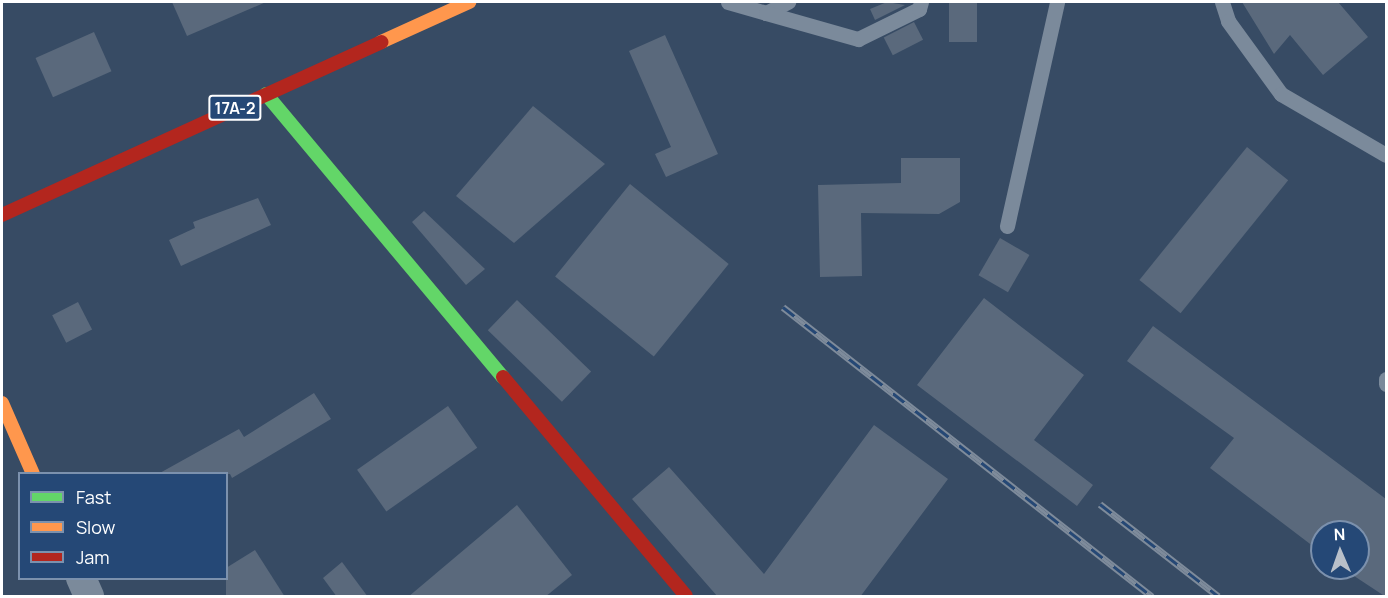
<!DOCTYPE html>
<html>
<head>
<meta charset="utf-8">
<style>
  body { margin:0 }
  #map { position:relative; width:1388px; height:598px; overflow:hidden; background:#374b64; font-family:Manrope,sans-serif }
  div>[style] { position:absolute }
  .building>* { inset:0; background:#5a697c; transform-origin:0 0 }
  .lane>* { height:15px; margin:-7.5px; padding:0 7.5px; transform-origin:7.5px; border-radius:7.5px; background:#7b8a9b }
  .street>* { height:30px; margin:-15px; padding:0 15px; transform-origin:15px; border-radius:15px; background:#7b8a9b }
  .fast>* { height:14px; margin:-7px; padding:0 7px; transform-origin:7px; border-radius:7px; background:#63d668 }
  .slow>* { height:14px; margin:-7px; padding:0 7px; transform-origin:7px; border-radius:7px; background:#ff974d }
  .jam>* { height:14px; margin:-7px; padding:0 7px; transform-origin:7px; border-radius:7px; background:#b3261e }
  .rail>* { height:7px; margin-top:-3.5px; transform-origin:0; background:repeating-linear-gradient(90deg,#254876 0 14px,#7e8b9b 0 28px); box-sizing:border-box; border-block:2px solid #7e8b9b }
  span { translate:-50% -50%; white-space:nowrap; text-align:center; line-height:1.15; -webkit-text-stroke:6px #254876; paint-order:stroke }
  .shield-label span { padding:2px 4px; background:#254876; border:2px solid; border-radius:4px; -webkit-text-stroke-width:0 }
  .shield-label { font-size:16px; color:#fff; font-weight:700 }
  .frame { position:absolute; inset:0; border:3px solid #fff; pointer-events:none }
  .legend { position:absolute; left:18px; top:472px; width:210px; height:108px; box-sizing:border-box; background:#254876; border:2px solid #7c91ad; margin:0; padding:8px 10px; list-style:none; font-size:18px; color:#fff }
  .legend li { display:flex; align-items:center; gap:12px; height:30px }
  .legend b { width:30px; border:2px solid #7c91ad }
  .north { position:absolute; left:1310px; top:520px; width:60px; height:60px; box-sizing:border-box; background:#254876; border:2px solid #7c91ad; border-radius:50%; rotate:358deg; font-size:16px; font-weight:700; line-height:24px; text-align:center; color:#fff }
  .north::after { content:''; display:block; margin:auto; width:21px; height:27px; background:#b9c0c9; clip-path:polygon(50% 0,100% 100%,50% 72%,0 100%) }
</style>
</head>
<body>
<div id="map">
  <div class="building">
    <i style="clip-path:polygon(172px 2px,266px 2px,187px 36px)"></i>
    <i style="clip-path:polygon(887px 2px,905px 5px,875px 20px,870px 9px)"></i>
    <i style="left:949px;top:2px;width:28px;height:40px"></i>
    <i style="clip-path:polygon(1242px 2px,1338px 2px,1368px 37px,1323px 75px,1290px 35px,1274px 54px)"></i>
    <i style="left:914px;top:22px;width:20px;height:34px;rotate:63deg"></i>
    <i style="left:94px;top:32px;width:43px;height:64px;rotate:66deg"></i>
    <i style="clip-path:polygon(665px 35px,718px 154px,666px 177px,655px 154px,671px 147px,629px 51px)"></i>
    <i style="clip-path:polygon(533px 106px,605px 164px,514px 243px,456px 196px)"></i>
    <i style="left:1247px;top:147px;width:53px;height:171px;rotate:39deg"></i>
    <i style="clip-path:polygon(901px 158px,960px 158px,960px 202px,939px 214px,861px 213px,862px 276px,820px 277px,818px 185px,901px 183px)"></i>
    <i style="left:630px;top:184px;width:127px;height:119px;rotate:39deg"></i>
    <i style="clip-path:polygon(258px 198px,271px 225px,181px 266px,169px 240px,195px 228px,193px 222px)"></i>
    <i style="clip-path:polygon(424px 211px,485px 269px,466px 285px,412px 222px)"></i>
    <i style="left:1000px;top:238px;width:34px;height:43px;rotate:30deg"></i>
    <i style="clip-path:polygon(984px 298px,1084px 375px,1034px 440px,1093px 485px,1077px 506px,917px 385px)"></i>
    <i style="left:517px;top:300px;width:103px;height:42px;rotate:44deg"></i>
    <i style="left:78px;top:302px;width:31px;height:29px;rotate:63deg"></i>
    <i style="clip-path:polygon(1153px 326px,1386px 499px,1386px 597px,1342px 568px,1358px 568px,1358px 532px,1322px 532px,1322px 553px,1210px 468px,1234px 438px,1127px 361px)"></i>
    <i style="clip-path:polygon(314px 393px,331px 419px,232px 478px,230px 474px,158px 474px,239px 429px,244px 437px)"></i>
    <i style="left:448px;top:406px;width:51px;height:111px;rotate:55deg"></i>
    <i style="clip-path:polygon(874px 425px,948px 479px,860px 597px,718px 597px,632px 499px,669px 467px,764px 574px)"></i>
    <i style="clip-path:polygon(517px 505px,572px 575px,545px 597px,408px 597px)"></i>
    <i style="clip-path:polygon(255px 550px,285px 597px,226px 597px,226px 568px)"></i>
    <i style="clip-path:polygon(342px 562px,368px 597px,337px 597px,323px 578px)"></i>
  </div>
  <div class="lane">
    <i style="left:728px;top:2px;width:40px;rotate:16deg"></i>
    <i style="left:766px;top:13px;width:25px;rotate:-27deg"></i>
    <i style="left:1222px;top:2px;width:20px;rotate:72deg"></i>
    <i style="left:1228px;top:21px;width:90px;rotate:54deg"></i>
    <i style="left:1281px;top:94px;width:121px;rotate:30.2deg"></i>
    <i style="left:766px;top:13px;width:96px;rotate:15.8deg"></i>
    <i style="left:858px;top:39px;width:68px;rotate:-26.2deg"></i>
    <i style="left:919px;top:9px;width:7px;rotate:-74deg"></i>
    <i style="left:1007px;top:226px;width:230px;rotate:-77.4deg"></i>
    <i style="left:1386px;top:379px;width:5px;rotate:90deg"></i>
  </div>
  <div class="street">
    <i style="left:81px;top:578px;width:20px;rotate:66deg"></i>
  </div>
  <div class="fast">
    <i style="left:266px;top:94px;width:369px;rotate:50.1deg"></i>
  </div>
  <div class="slow">
    <i style="left:381px;top:42px;width:97px;rotate:-24.4deg"></i>
    <i style="left:2px;top:403px;width:77px;rotate:66.4deg"></i>
  </div>
  <div class="jam">
    <i style="left:2px;top:215px;width:417px;rotate:-24.5deg"></i>
    <i style="left:503px;top:377px;width:285px;rotate:50.1deg"></i>
  </div>
  <div class="rail">
    <i style="left:783px;top:307px;width:469px;rotate:38.1deg"></i>
    <i style="left:1100px;top:504px;width:150px;rotate:37.9deg"></i>
  </div>
  <div class="shield-label">
    <span style="left:235px;top:108px">17А-2</span>
  </div>
  <div class="frame"></div>
  <ul class="legend">
  <li><b style="height:8px;background:#63d668"></b>Fast</li>
  <li><b style="height:8px;background:#ff974d"></b>Slow</li>
  <li><b style="height:8px;background:#b3261e"></b>Jam</li>
  </ul>
  <div class="north">N</div>
</div>
</body>
</html>
